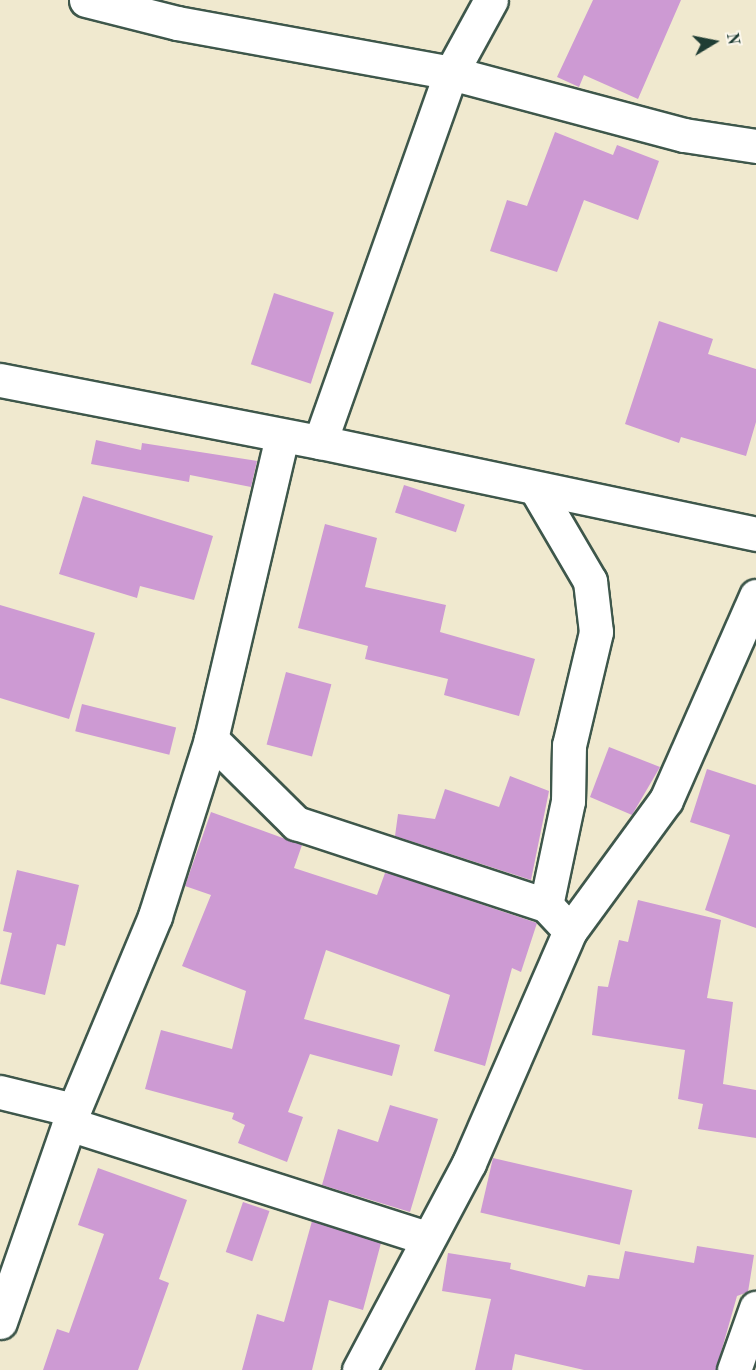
<!DOCTYPE html>
<html>
<head>
<meta charset="utf-8">
<style>
  body { margin:0 }
  #map { position:relative; width:756px; height:1370px; overflow:hidden; background:#f0e9cf; font-family:"Old Standard TT",serif }
  div>[style] { position:absolute }
  .building>* { inset:0; background:#cd9ad3; transform-origin:0 0 }
  .roads { filter:drop-shadow(2px 0 #3e574b) drop-shadow(-2px 0 #3e574b) drop-shadow(0 2px #3e574b) drop-shadow(0 -2px #3e574b) }
  .street>* { height:33px; margin:-16.5px; padding:0 16.5px; transform-origin:16.5px; border-radius:16.5px; background:#fff }
  span { translate:-50% -50%; white-space:nowrap; text-align:center; line-height:1.15; -webkit-text-stroke:4.5px #fbf7ec; paint-order:stroke }
  .north { position:absolute; left:684px; top:12px; width:60px; height:60px; -webkit-text-stroke:4px #fbf7ec; paint-order:stroke; rotate:80deg; font-size:16px; font-weight:700; line-height:24px; text-align:center; color:#1f3d34 }
  .north::after { content:''; display:block; margin:auto; width:21px; height:27px; background:#1f3d34; clip-path:polygon(50% 0,100% 100%,50% 72%,0 100%) }
</style>
</head>
<body>
<div id="map">
  <div class="building">
    <i style="clip-path:polygon(593px 0,681px 0,638px 99px,584px 75px,579px 87px,557px 77px)"></i>
    <i style="clip-path:polygon(555px 132px,613px 155px,617px 145px,659px 161px,638px 220px,584px 200px,557px 272px,490px 251px,507px 200px,527px 206px)"></i>
    <i style="left:274px;top:293px;width:63px;height:75px;rotate:18deg"></i>
    <i style="clip-path:polygon(659px 321px,713px 339px,708px 354px,756px 369px,756px 422px,746px 456px,681px 437px,679px 443px,625px 424px)"></i>
    <i style="clip-path:polygon(96px 440px,141px 450px,142px 443px,257px 461px,251px 487px,190px 475px,189px 482px,91px 464px)"></i>
    <i style="left:404px;top:485px;width:64px;height:29px;rotate:18deg"></i>
    <i style="clip-path:polygon(83px 496px,213px 536px,194px 600px,140px 586px,137px 598px,59px 574px)"></i>
    <i style="clip-path:polygon(325px 524px,377px 538px,365px 587px,446px 605px,440px 632px,535px 659px,519px 716px,444px 695px,448px 679px,365px 659px,368px 646px,298px 628px)"></i>
    <i style="clip-path:polygon(0 605px,95px 633px,69px 719px,0 698px)"></i>
    <i style="left:286px;top:672px;width:47px;height:75px;rotate:15deg"></i>
    <i style="left:82px;top:704px;width:97px;height:28px;rotate:14deg"></i>
    <i style="clip-path:polygon(609px 747px,660px 767px,632px 815px,590px 797px)"></i>
    <i style="clip-path:polygon(707px 769px,756px 785px,756px 928px,705px 910px,730px 835px,690px 822px)"></i>
    <i style="clip-path:polygon(510px 776px,549px 791px,531px 880px,395px 836px,398px 814px,435px 819px,445px 789px,499px 807px)"></i>
    <i style="clip-path:polygon(211px 812px,302px 845px,294px 868px,377px 895px,385px 873px,391px 874px,537px 923px,521px 972px,512px 968px,485px 1066px,434px 1051px,450px 995px,326px 950px,304px 1019px,400px 1045px,392px 1076px,310px 1054px,288px 1112px,303px 1117px,287px 1162px,238px 1143px,245px 1125px,232px 1119px,234px 1113px,145px 1089px,161px 1030px,232px 1049px,246px 991px,182px 966px,211px 895px,185px 886px)"></i>
    <i style="clip-path:polygon(17px 870px,79px 885px,65px 946px,57px 944px,45px 995px,0 984px,12px 933px,3px 931px)"></i>
    <i style="clip-path:polygon(638px 900px,721px 920px,707px 998px,733px 1002px,723px 1084px,756px 1090px,756px 1138px,698px 1129px,703px 1104px,678px 1099px,685px 1050px,592px 1035px,598px 986px,608px 987px,619px 940px,628px 942px)"></i>
    <i style="clip-path:polygon(390px 1105px,438px 1119px,410px 1212px,322px 1185px,338px 1129px,378px 1142px)"></i>
    <i style="left:493px;top:1158px;width:143px;height:56px;rotate:13deg"></i>
    <i style="clip-path:polygon(98px 1168px,187px 1200px,159px 1279px,169px 1283px,138px 1370px,43px 1370px,57px 1329px,69px 1333px,104px 1234px,78px 1225px)"></i>
    <i style="left:243px;top:1202px;width:28px;height:53px;rotate:19deg"></i>
    <i style="clip-path:polygon(312px 1221px,381px 1243px,363px 1310px,329px 1300px,312px 1370px,242px 1370px,257px 1314px,284px 1322px)"></i>
    <i style="clip-path:polygon(697px 1246px,754px 1255px,748px 1292px,737px 1296px,716px 1370px,584px 1370px,515px 1354px,512px 1370px,475px 1370px,491px 1299px,442px 1291px,448px 1253px,511px 1263px,510px 1269px,585px 1287px,588px 1275px,619px 1279px,625px 1251px,694px 1263px)"></i>
  </div>
  <div class="roads">
    <div class="street">
      <i style="left:86px;top:0;width:94px;rotate:14.2deg"></i>
      <i style="left:177px;top:23px;width:279px;rotate:10.3deg"></i>
      <i style="left:451px;top:73px;width:241px;rotate:14.9deg"></i>
      <i style="left:684px;top:135px;width:73px;rotate:8.7deg"></i>
      <i style="left:0;top:380px;width:326px;rotate:11deg"></i>
      <i style="left:320px;top:442px;width:446px;rotate:11.9deg"></i>
      <i style="left:320px;top:442px;width:392px;rotate:-70.5deg"></i>
      <i style="left:451px;top:73px;width:83px;rotate:-61.3deg"></i>
      <i style="left:536px;top:489px;width:107px;rotate:59.6deg"></i>
      <i style="left:590px;top:581px;width:51px;rotate:83.3deg"></i>
      <i style="left:596px;top:632px;width:116px;rotate:103.4deg"></i>
      <i style="left:569px;top:745px;width:56px;rotate:91deg"></i>
      <i style="left:568px;top:801px;width:106px;rotate:101.9deg"></i>
      <i style="left:546px;top:905px;width:35px;rotate:47deg"></i>
      <i style="left:211px;top:739px;width:120px;rotate:44.7deg"></i>
      <i style="left:296px;top:823px;width:263px;rotate:18.2deg"></i>
      <i style="left:0;top:1092px;width:76px;rotate:13.7deg"></i>
      <i style="left:69px;top:1124px;width:376px;rotate:17.7deg"></i>
      <i style="left:0;top:1322px;width:225px;rotate:-70.8deg"></i>
      <i style="left:74px;top:1110px;width:210px;rotate:-67.3deg"></i>
      <i style="left:155px;top:916px;width:186px;rotate:-72.4deg"></i>
      <i style="left:211px;top:739px;width:311px;rotate:-76.8deg"></i>
      <i style="left:359px;top:1370px;width:234px;rotate:-62deg"></i>
      <i style="left:469px;top:1163px;width:253px;rotate:-66.5deg"></i>
      <i style="left:570px;top:931px;width:162px;rotate:-53.8deg"></i>
      <i style="left:666px;top:800px;width:223px;rotate:-66.2deg"></i>
      <i style="left:734px;top:1370px;width:66px;rotate:-70.5deg"></i>
    </div>
  </div>
  <div class="north">N</div>
</div>
</body>
</html>
